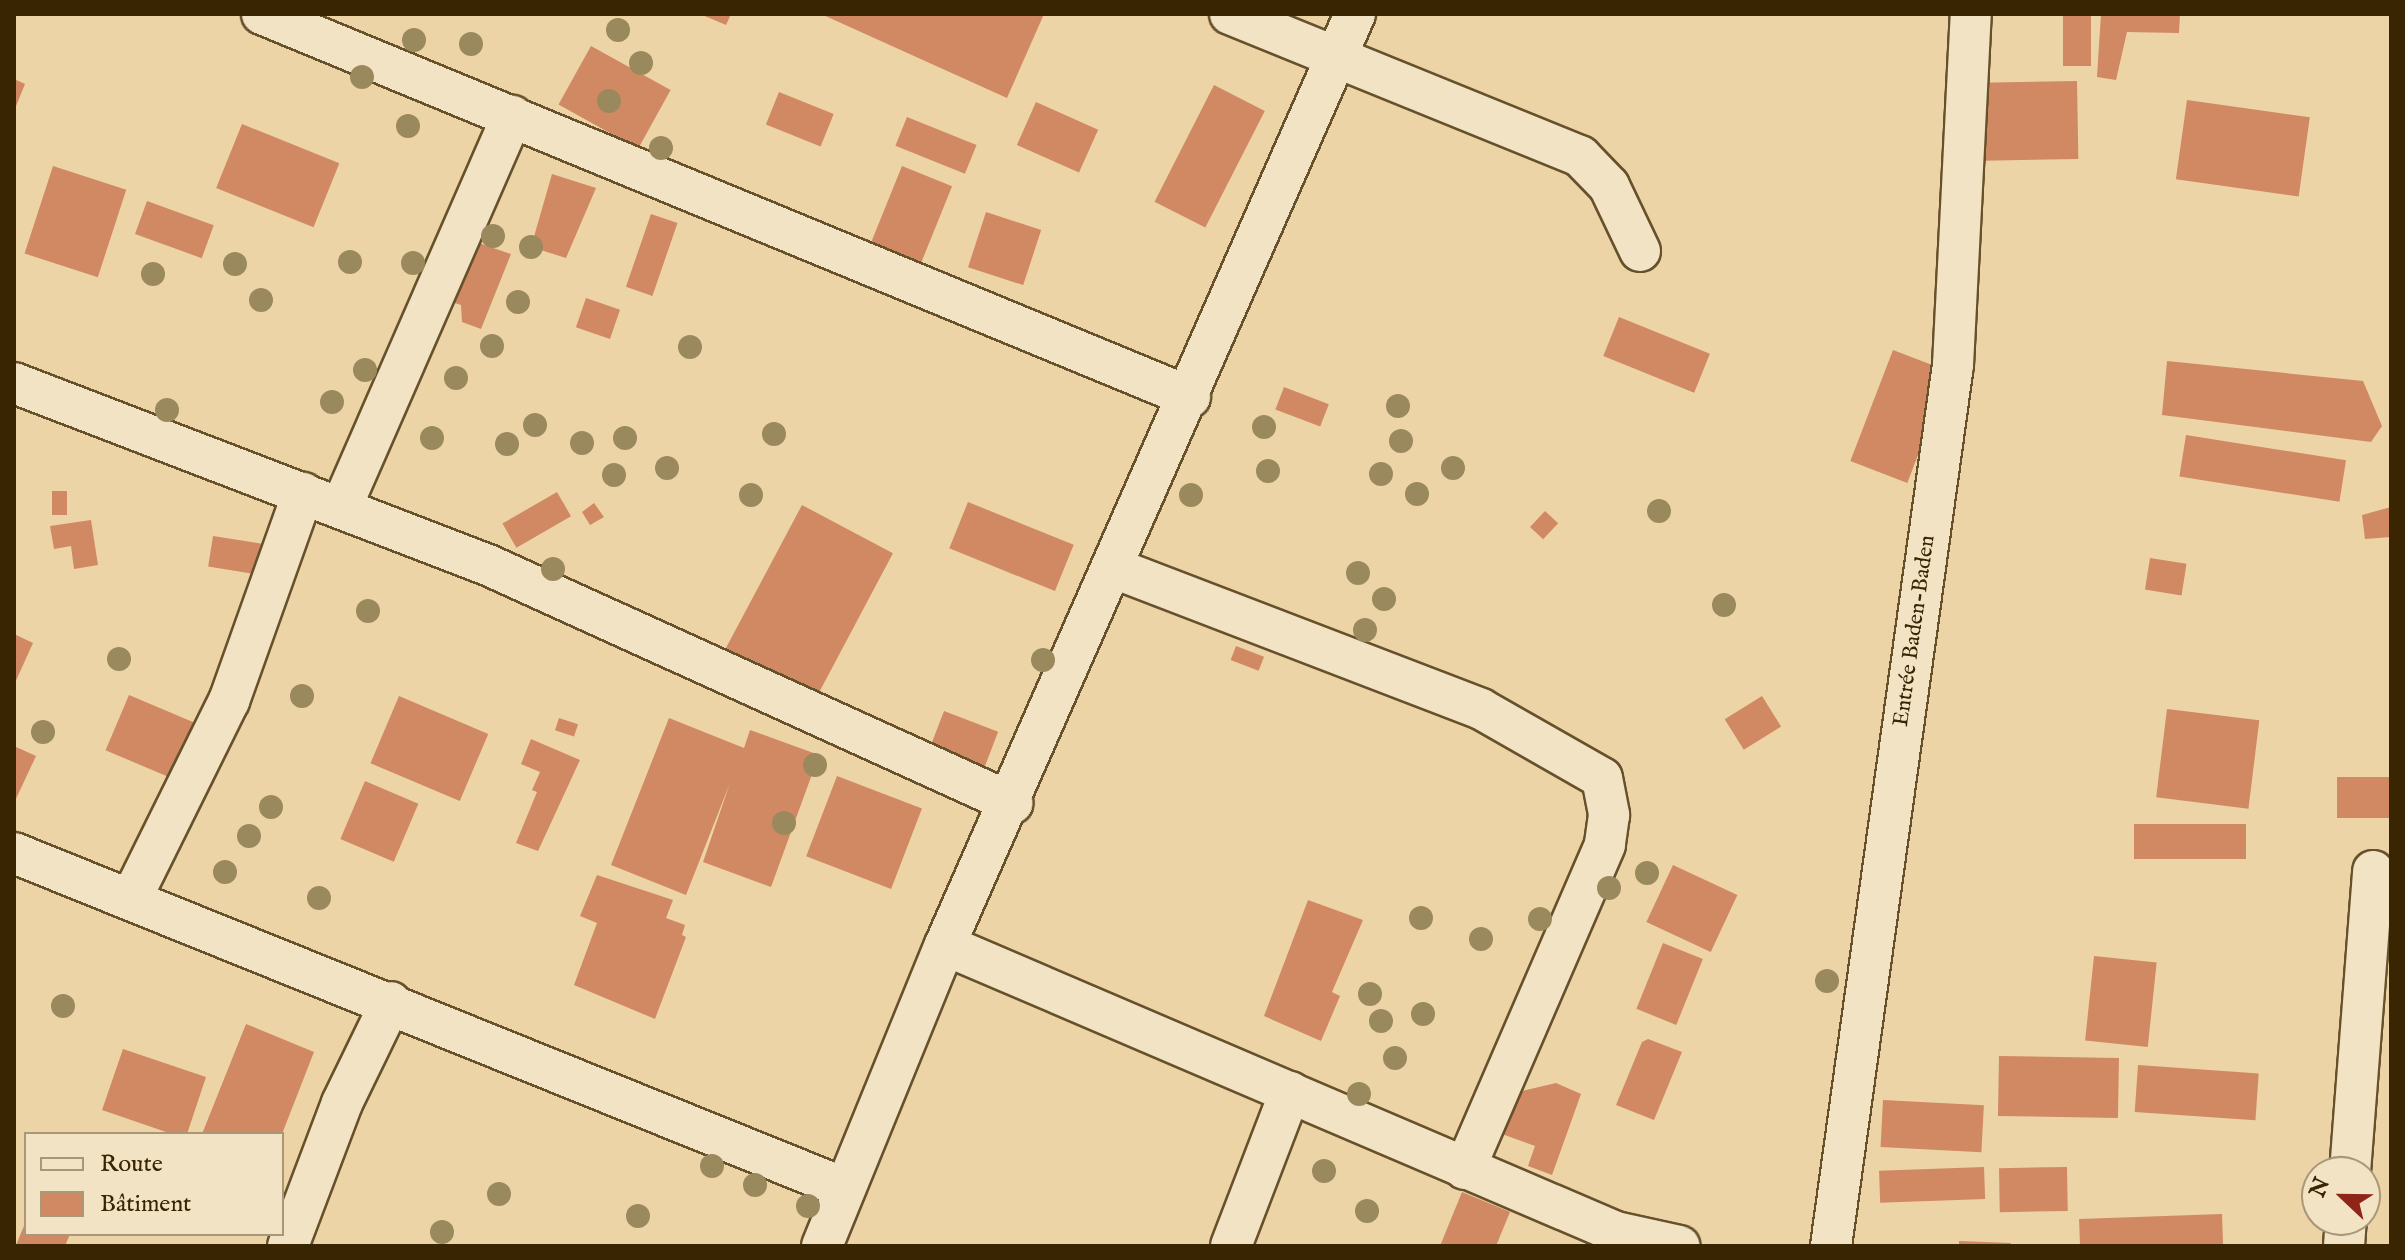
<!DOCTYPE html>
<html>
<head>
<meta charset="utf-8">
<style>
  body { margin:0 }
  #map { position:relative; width:2405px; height:1260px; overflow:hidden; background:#ecd4a6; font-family:"IM FELL English",serif }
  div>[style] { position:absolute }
  .building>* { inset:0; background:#d08963; transform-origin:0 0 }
  .roads { filter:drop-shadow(2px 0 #66512b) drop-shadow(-2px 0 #66512b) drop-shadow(0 2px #66512b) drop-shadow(0 -2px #66512b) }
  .street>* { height:40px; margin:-20px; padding:0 20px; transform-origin:20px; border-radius:20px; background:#f3e3c5 }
  .trees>* { width:24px; height:24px; margin:-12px; border-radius:50%; background:#9b895e }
  span { translate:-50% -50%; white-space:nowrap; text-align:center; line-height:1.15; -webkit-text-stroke:6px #f3e3c5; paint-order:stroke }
  .street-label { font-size:22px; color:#3a2502 }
  .frame { position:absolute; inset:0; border:16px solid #3a2502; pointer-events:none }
  .legend { position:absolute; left:24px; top:1132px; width:260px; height:104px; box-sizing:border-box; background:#f3e3c5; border:2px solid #a99777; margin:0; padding:10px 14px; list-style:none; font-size:24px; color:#3a2502 }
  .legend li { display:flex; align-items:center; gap:16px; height:40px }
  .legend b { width:40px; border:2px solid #a99777 }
  .north { position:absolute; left:2301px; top:1156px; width:80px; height:80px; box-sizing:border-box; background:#f3e3c5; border:2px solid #a99777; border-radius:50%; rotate:292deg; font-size:22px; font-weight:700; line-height:32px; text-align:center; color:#3a2502 }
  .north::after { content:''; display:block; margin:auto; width:28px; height:36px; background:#8f2418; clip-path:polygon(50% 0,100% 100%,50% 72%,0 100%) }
</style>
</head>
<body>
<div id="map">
  <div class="building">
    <i style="clip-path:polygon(700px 14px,731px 14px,726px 25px)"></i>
    <i style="clip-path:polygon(821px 14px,1044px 14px,1007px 98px)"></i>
    <i style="left:2063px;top:14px;width:28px;height:52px"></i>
    <i style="clip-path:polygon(2101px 14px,2180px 14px,2179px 33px,2127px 32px,2116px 80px,2097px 77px)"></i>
    <i style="left:591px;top:46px;width:91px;height:67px;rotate:29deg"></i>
    <i style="clip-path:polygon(14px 79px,25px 84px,14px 111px)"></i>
    <i style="left:2077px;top:81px;width:78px;height:94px;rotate:89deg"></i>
    <i style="left:1214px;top:85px;width:57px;height:131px;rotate:27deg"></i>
    <i style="left:779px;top:92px;width:59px;height:35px;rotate:22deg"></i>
    <i style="left:2187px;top:100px;width:124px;height:80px;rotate:8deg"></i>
    <i style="left:1036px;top:102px;width:68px;height:47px;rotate:24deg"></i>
    <i style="left:907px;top:117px;width:75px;height:31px;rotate:22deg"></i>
    <i style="left:242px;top:124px;width:105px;height:69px;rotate:22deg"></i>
    <i style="left:53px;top:166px;width:77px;height:92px;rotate:18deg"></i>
    <i style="left:902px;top:166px;width:54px;height:88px;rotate:22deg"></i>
    <i style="clip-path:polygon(552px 174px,596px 188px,566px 258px,531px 247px)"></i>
    <i style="left:147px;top:201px;width:71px;height:35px;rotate:20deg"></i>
    <i style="left:986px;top:212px;width:58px;height:58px;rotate:18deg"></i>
    <i style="left:651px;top:214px;width:28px;height:77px;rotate:19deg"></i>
    <i style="clip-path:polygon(447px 232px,511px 254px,481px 329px,462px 322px,461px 305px,420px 292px)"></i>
    <i style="left:586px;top:298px;width:36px;height:31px;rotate:19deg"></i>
    <i style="left:1619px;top:317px;width:98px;height:42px;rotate:22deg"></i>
    <i style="left:1893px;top:350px;width:61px;height:119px;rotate:21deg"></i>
    <i style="clip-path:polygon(2167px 361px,2363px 381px,2382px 426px,2371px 442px,2162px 415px)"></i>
    <i style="left:1284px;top:387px;width:48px;height:24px;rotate:21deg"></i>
    <i style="left:2186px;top:435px;width:162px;height:42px;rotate:9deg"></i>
    <i style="left:52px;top:491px;width:15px;height:24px"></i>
    <i style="left:557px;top:492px;width:28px;height:63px;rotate:60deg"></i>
    <i style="left:968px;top:502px;width:114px;height:50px;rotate:22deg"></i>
    <i style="clip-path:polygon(594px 503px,604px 517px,590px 525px,582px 512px)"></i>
    <i style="left:802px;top:505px;width:103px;height:162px;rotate:28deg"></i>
    <i style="clip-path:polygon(2391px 507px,2391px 537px,2365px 539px,2362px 515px)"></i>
    <i style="left:1545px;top:511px;width:18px;height:22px;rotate:43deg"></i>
    <i style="clip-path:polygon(91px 520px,98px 565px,74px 569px,71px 546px,54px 549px,50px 526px)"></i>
    <i style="left:213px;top:536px;width:59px;height:31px;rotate:9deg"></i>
    <i style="left:2150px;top:558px;width:37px;height:32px;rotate:9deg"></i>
    <i style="clip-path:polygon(14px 634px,33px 643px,14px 685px)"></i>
    <i style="left:1236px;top:646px;width:30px;height:15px;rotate:21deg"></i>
    <i style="left:129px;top:695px;width:70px;height:60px;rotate:23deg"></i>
    <i style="left:399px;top:696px;width:97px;height:73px;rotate:23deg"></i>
    <i style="left:1762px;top:696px;width:36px;height:44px;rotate:58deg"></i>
    <i style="left:2167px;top:709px;width:93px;height:89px;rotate:7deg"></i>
    <i style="left:944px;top:711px;width:58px;height:50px;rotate:21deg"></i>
    <i style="left:559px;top:718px;width:20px;height:13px;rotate:18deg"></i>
    <i style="clip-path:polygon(669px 718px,744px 748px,750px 730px,819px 755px,771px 887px,703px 862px,730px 783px,686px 895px,611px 865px)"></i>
    <i style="clip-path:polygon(531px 739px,580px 760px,538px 851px,516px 843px,537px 792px,532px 790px,540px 772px,521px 764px)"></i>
    <i style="clip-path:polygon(14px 746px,36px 756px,14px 803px)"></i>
    <i style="left:837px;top:776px;width:91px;height:86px;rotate:21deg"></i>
    <i style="left:2391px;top:777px;width:41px;height:54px;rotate:90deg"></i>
    <i style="left:365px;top:781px;width:58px;height:63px;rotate:23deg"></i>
    <i style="left:2246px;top:824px;width:35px;height:112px;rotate:90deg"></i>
    <i style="left:1673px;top:865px;width:71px;height:63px;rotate:25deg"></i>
    <i style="clip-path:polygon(597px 875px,673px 900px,666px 918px,685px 925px,682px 935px,686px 937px,655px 1019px,574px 985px,597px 923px,580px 916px)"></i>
    <i style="clip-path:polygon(1308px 900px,1363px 920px,1332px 992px,1340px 996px,1321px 1041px,1264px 1016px)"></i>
    <i style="left:1663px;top:943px;width:43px;height:71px;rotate:22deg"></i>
    <i style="left:2094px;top:956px;width:63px;height:85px;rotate:6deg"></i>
    <i style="clip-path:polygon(246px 1024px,314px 1052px,282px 1134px,202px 1134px)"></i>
    <i style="clip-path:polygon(1648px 1039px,1682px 1052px,1654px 1120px,1616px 1105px,1642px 1042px)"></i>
    <i style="clip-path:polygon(123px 1049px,206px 1077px,187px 1134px,172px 1134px,102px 1110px)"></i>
    <i style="left:1999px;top:1056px;width:120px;height:60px;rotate:1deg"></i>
    <i style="left:2138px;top:1065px;width:121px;height:47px;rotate:4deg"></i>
    <i style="clip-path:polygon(1556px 1083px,1581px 1094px,1552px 1175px,1528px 1166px,1535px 1146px,1502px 1134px,1514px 1093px)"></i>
    <i style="left:1883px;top:1100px;width:101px;height:47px;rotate:3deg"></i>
    <i style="left:1984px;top:1167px;width:32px;height:105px;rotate:88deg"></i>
    <i style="left:2067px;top:1167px;width:44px;height:68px;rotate:89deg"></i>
    <i style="clip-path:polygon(1462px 1192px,1510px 1212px,1496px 1246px,1440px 1246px)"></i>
    <i style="left:2222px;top:1214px;width:32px;height:143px;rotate:88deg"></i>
    <i style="clip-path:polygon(26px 1221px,26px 1234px,70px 1234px,65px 1246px,16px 1245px)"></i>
    <i style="clip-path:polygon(1959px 1241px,2011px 1243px,2010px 1246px,1959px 1246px)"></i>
  </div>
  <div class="roads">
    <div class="street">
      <i style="left:262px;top:14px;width:1004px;rotate:22.43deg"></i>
      <i style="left:1230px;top:14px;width:378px;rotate:22.1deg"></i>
      <i style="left:1580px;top:156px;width:42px;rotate:46deg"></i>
      <i style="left:1609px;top:186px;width:72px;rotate:64.5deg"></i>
      <i style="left:14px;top:383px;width:508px;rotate:21.01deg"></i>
      <i style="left:488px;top:565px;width:576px;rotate:24.43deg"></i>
      <i style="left:341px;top:508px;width:428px;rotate:-66.4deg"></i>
      <i style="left:1114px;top:568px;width:393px;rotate:21deg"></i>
      <i style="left:1481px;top:709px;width:139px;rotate:29.7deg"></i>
      <i style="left:1602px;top:778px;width:38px;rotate:79deg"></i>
      <i style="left:1609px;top:815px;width:30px;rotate:98deg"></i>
      <i style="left:1605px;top:845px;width:353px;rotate:113.4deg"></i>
      <i style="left:14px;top:853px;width:895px;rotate:21.98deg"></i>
      <i style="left:131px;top:899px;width:221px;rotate:-63.7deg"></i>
      <i style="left:229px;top:701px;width:221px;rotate:-70.4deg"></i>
      <i style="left:945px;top:945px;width:730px;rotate:23.16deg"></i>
      <i style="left:1616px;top:1232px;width:65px;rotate:12.5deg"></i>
      <i style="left:2350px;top:1172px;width:302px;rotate:-85.6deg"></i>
      <i style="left:288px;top:1246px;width:153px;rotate:-69.3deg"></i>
      <i style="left:342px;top:1103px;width:112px;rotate:-64.1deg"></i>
      <i style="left:822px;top:1246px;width:325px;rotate:-67.8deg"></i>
      <i style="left:945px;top:945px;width:1017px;rotate:-66.23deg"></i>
      <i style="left:1231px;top:1246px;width:165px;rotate:-69deg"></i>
      <i style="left:1831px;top:1246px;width:889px;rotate:-82.12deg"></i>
      <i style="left:1953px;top:365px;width:351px;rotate:-87.1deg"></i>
      <i style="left:2344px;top:1246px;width:26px;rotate:-86deg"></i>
    </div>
  </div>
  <div class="trees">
    <i style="left:618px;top:30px"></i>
    <i style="left:414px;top:40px"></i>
    <i style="left:471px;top:44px"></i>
    <i style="left:641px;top:63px"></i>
    <i style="left:362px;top:77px"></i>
    <i style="left:609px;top:101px"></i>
    <i style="left:408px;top:126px"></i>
    <i style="left:661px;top:148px"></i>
    <i style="left:493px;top:236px"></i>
    <i style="left:531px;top:247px"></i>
    <i style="left:350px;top:262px"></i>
    <i style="left:413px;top:263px"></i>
    <i style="left:235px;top:264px"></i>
    <i style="left:153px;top:274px"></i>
    <i style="left:261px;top:300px"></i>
    <i style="left:518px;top:302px"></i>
    <i style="left:492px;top:346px"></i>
    <i style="left:690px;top:347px"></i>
    <i style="left:365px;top:370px"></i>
    <i style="left:456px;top:378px"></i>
    <i style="left:332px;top:402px"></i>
    <i style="left:1398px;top:406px"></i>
    <i style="left:167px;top:410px"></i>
    <i style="left:535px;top:425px"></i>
    <i style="left:1264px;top:427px"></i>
    <i style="left:774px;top:434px"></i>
    <i style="left:432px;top:438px"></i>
    <i style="left:625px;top:438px"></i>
    <i style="left:1401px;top:441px"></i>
    <i style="left:582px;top:443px"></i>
    <i style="left:507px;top:444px"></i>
    <i style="left:667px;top:468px"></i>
    <i style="left:1453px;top:468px"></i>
    <i style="left:1268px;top:471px"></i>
    <i style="left:1381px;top:474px"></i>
    <i style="left:614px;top:475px"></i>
    <i style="left:1417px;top:494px"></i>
    <i style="left:751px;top:495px"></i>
    <i style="left:1191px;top:495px"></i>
    <i style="left:1659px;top:511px"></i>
    <i style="left:553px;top:569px"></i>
    <i style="left:1358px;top:573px"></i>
    <i style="left:1384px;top:599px"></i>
    <i style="left:1724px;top:605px"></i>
    <i style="left:368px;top:611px"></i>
    <i style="left:1365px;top:630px"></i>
    <i style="left:119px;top:659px"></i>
    <i style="left:1043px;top:660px"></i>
    <i style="left:302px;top:696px"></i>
    <i style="left:43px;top:732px"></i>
    <i style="left:815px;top:765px"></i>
    <i style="left:271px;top:807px"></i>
    <i style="left:784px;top:823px"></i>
    <i style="left:249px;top:836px"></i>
    <i style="left:225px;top:872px"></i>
    <i style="left:1647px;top:873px"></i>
    <i style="left:1609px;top:888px"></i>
    <i style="left:319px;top:898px"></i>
    <i style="left:1421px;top:918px"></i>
    <i style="left:1540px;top:919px"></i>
    <i style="left:1481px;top:939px"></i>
    <i style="left:1827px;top:981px"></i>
    <i style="left:1370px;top:994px"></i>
    <i style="left:63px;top:1006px"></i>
    <i style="left:1423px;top:1014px"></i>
    <i style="left:1381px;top:1021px"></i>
    <i style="left:1395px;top:1058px"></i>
    <i style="left:1359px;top:1094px"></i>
    <i style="left:712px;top:1166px"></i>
    <i style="left:1324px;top:1171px"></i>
    <i style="left:755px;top:1185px"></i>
    <i style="left:499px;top:1194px"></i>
    <i style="left:808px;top:1206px"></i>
    <i style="left:1367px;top:1211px"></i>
    <i style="left:638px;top:1216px"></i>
    <i style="left:442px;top:1232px"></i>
  </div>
  <div class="street-label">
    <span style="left:1915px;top:631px;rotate:-82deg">Entrée Baden-Baden</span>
  </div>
  <div class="frame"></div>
  <ul class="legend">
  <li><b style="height:10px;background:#f3e3c5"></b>Route</li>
  <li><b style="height:22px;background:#d08963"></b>Bâtiment</li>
  </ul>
  <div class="north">N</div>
</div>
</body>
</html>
